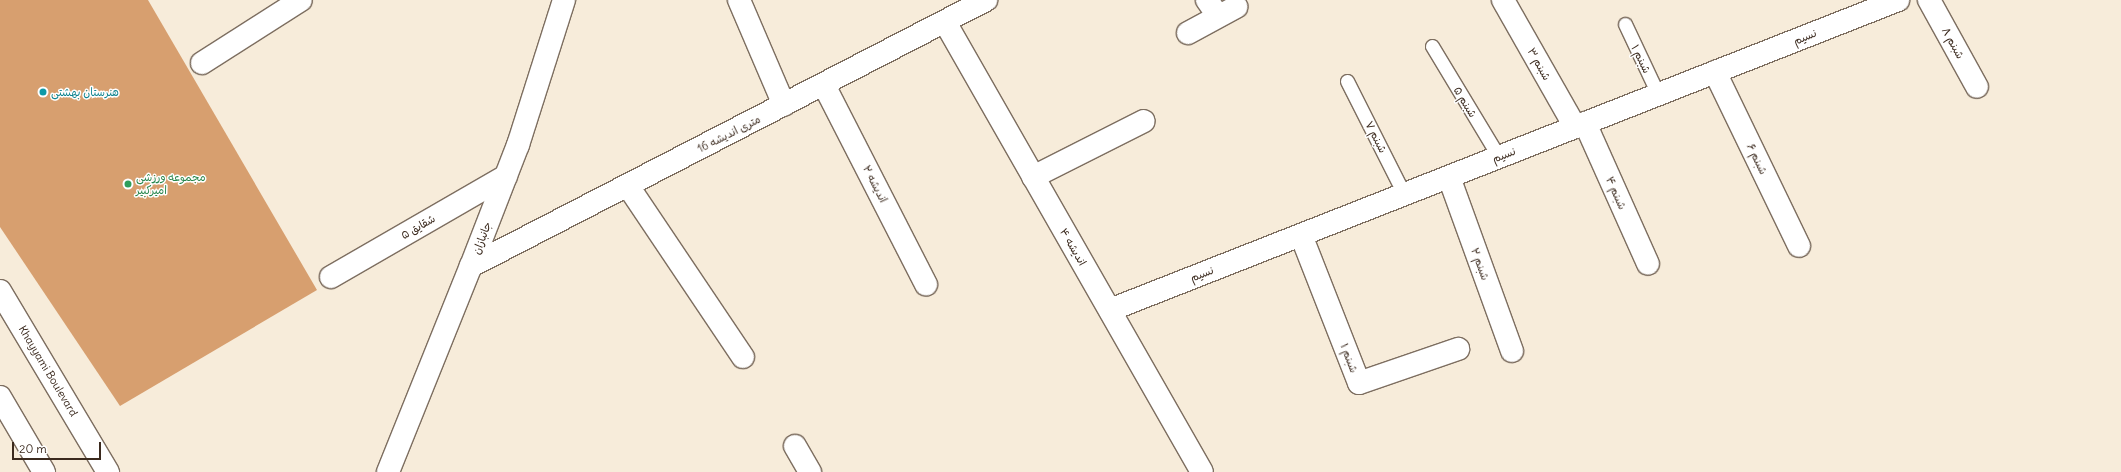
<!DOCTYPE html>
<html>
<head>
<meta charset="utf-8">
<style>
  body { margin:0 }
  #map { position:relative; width:2121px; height:472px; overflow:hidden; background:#f7ecda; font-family:Delius,"Playpen Sans Arabic",sans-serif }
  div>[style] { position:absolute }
  .building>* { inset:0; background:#d79f6f }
  .roads { filter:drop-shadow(1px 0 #7d6e60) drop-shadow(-1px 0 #7d6e60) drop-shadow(0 1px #7d6e60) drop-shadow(0 -1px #7d6e60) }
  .service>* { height:13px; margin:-6.5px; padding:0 6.5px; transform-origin:6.5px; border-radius:6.5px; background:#fff }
  .minor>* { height:22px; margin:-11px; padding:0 11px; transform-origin:11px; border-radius:11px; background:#fff }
  .tertiary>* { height:22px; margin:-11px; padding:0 11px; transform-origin:11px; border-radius:11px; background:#fff }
  .dots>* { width:11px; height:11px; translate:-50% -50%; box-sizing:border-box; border:2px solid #fff; border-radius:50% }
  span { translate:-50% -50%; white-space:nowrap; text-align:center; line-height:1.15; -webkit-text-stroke:3px #fff; paint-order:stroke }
  .street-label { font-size:11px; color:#3b2a1e }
  .culture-label { font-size:11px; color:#0d838f }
  .left { translate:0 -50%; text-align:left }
  .leisure-label { font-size:11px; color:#27864d }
  .scale { position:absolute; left:12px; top:442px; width:89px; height:18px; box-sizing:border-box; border:2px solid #3b2a1e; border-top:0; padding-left:5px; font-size:12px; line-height:14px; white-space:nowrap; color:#3b2a1e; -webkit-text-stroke:3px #fff; paint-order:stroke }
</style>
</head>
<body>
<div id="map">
  <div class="building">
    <i style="clip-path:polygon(0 0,148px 0,317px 290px,120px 406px,0 227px)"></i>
  </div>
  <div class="roads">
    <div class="service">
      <i style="left:1625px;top:24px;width:77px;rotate:64.8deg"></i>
      <i style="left:1432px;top:46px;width:130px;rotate:58.9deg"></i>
      <i style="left:1347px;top:81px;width:127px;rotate:63.2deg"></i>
    </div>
    <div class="minor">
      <i style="left:739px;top:0;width:114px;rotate:66.8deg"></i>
      <i style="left:1207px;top:0;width:19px;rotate:55deg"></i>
      <i style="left:1503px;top:0;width:146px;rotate:60.4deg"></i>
      <i style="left:1929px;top:0;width:99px;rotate:61.1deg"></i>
      <i style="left:945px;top:22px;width:518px;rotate:60.27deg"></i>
      <i style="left:1188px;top:33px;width:55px;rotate:-28.4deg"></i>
      <i style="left:202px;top:63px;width:117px;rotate:-32.5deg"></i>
      <i style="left:1715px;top:72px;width:193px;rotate:64.2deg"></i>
      <i style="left:824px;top:85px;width:224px;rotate:62.9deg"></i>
      <i style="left:1585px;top:123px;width:154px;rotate:65.9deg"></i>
      <i style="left:1033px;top:177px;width:124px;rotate:-26.8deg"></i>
      <i style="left:1449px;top:177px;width:185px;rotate:70.1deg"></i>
      <i style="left:628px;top:186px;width:206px;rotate:56.1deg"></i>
      <i style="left:1301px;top:235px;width:159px;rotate:68.6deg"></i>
      <i style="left:1359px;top:383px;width:105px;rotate:-19deg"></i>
      <i style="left:471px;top:266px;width:580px;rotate:-27.32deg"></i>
      <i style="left:331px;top:277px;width:202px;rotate:-30deg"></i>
      <i style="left:1110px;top:310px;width:847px;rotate:-21.47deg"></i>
      <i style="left:795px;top:446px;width:30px;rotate:60deg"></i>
    </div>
    <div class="tertiary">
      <i style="left:0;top:291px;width:211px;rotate:59.2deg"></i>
      <i style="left:0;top:397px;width:87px;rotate:59.6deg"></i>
      <i style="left:388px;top:472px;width:222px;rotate:-68.1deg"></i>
      <i style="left:471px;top:266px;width:130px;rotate:-68.8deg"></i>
      <i style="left:518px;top:145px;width:152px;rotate:-72.4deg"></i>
    </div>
  </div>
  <div class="dots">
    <i style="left:43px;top:92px;background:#0f9aa8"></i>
    <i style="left:128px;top:184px;background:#2e9e5b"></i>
  </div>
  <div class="street-label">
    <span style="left:1805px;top:37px;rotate:-22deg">نسیم</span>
    <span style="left:1953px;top:43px;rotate:61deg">شبنم ۸</span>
    <span style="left:1641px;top:59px;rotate:64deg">شبنم ۱</span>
    <span style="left:1539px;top:64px;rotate:61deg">شبنم ۳</span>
    <span style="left:1465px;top:102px;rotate:59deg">شبنم ۵</span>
    <span style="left:729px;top:134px;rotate:-27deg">16 متری اندیشه</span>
    <span style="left:1376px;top:137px;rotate:63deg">شبنم ۷</span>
    <span style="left:1504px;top:155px;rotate:-21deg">نسیم</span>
    <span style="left:1757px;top:159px;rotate:64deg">شبنم ۶</span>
    <span style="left:875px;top:184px;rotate:63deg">اندیشه ۲</span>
    <span style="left:1616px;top:193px;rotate:66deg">شبنم ۴</span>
    <span style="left:418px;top:227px;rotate:-30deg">شقایق ۵</span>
    <span style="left:482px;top:238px;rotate:-69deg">جانبازان</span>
    <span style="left:1073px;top:247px;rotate:60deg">اندیشه ۴</span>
    <span style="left:1480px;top:264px;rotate:70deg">شبنم ۲</span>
    <span style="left:1202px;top:274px;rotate:-21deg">نسیم</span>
    <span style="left:1349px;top:358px;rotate:69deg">شبنم ۱</span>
    <span style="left:48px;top:371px;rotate:59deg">Khayyami Boulevard</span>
  </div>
  <div class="culture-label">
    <span class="left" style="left:51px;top:92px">هنرستان بهشتی</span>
  </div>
  <div class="leisure-label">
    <span class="left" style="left:136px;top:184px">مجموعه ورزشی<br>امیرکبیر</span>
  </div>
  <div class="scale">20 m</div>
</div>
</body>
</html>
